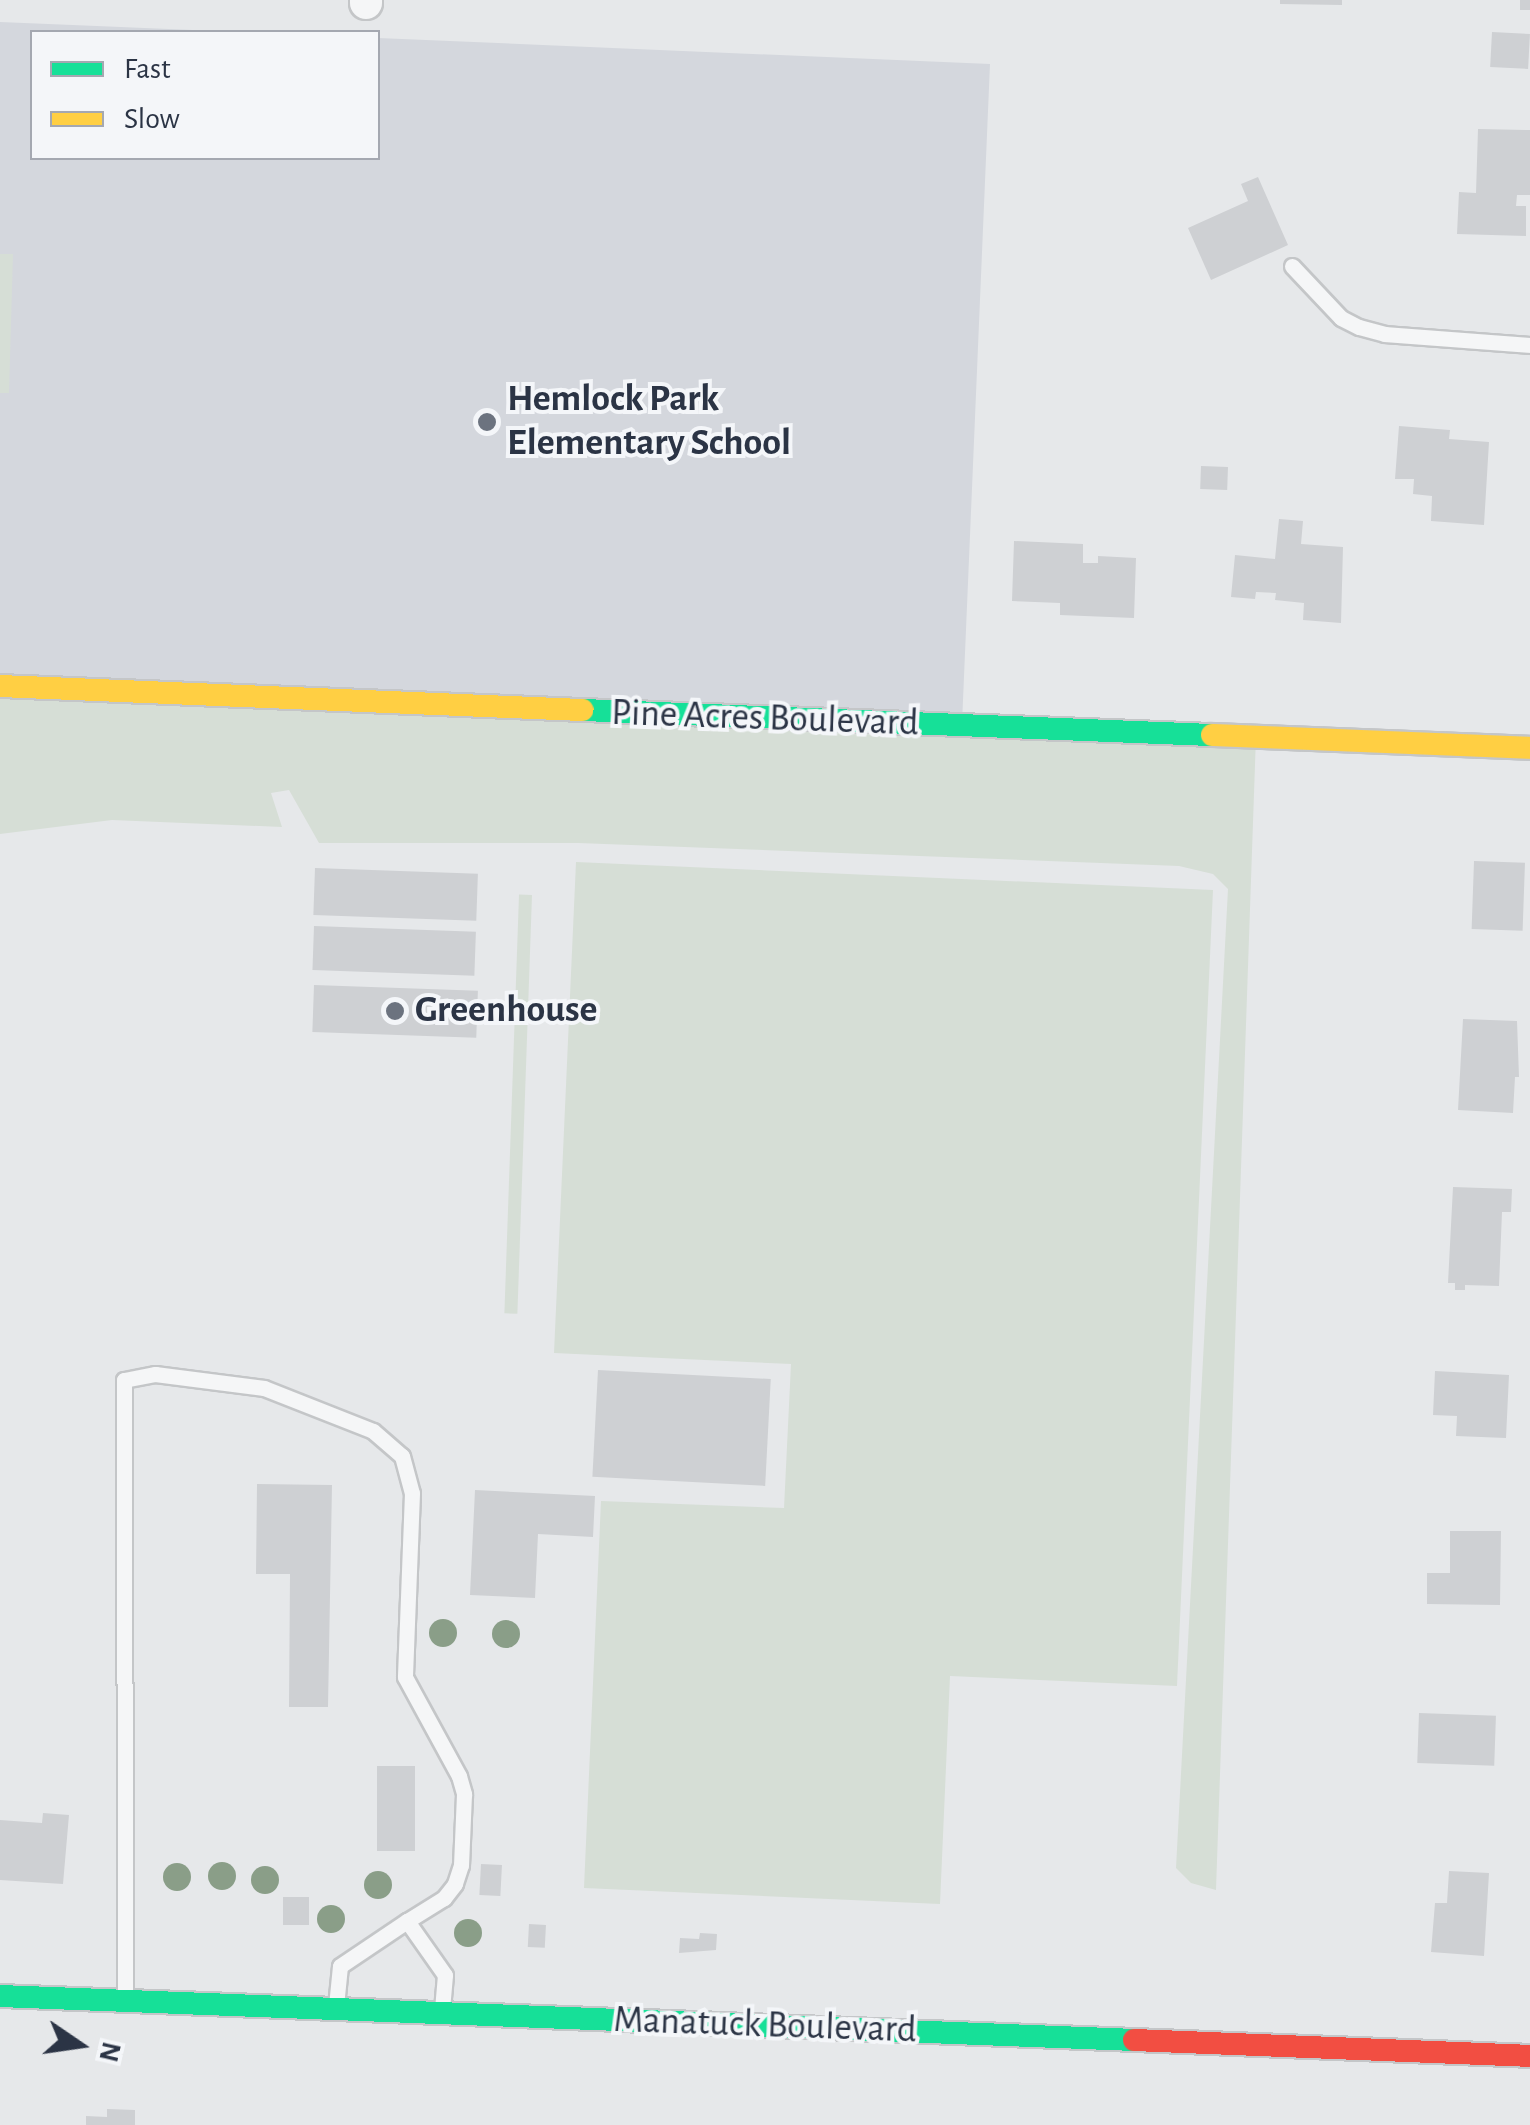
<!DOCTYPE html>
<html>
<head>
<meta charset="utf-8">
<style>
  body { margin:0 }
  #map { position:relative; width:1530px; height:2125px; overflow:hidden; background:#e6e8ea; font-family:"Alegreya Sans",sans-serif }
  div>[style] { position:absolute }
  .built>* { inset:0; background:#d4d7dd }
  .green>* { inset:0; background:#d6ded6; transform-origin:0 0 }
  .building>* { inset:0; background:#ced0d3; transform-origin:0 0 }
  .roads { filter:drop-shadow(2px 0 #c4c6c8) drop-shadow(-2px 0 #c4c6c8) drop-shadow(0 2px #c4c6c8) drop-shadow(0 -2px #c4c6c8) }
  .lane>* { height:15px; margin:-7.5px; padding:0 7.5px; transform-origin:7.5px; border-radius:7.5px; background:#f5f6f7 }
  .street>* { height:32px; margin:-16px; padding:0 16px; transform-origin:16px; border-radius:16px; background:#f5f6f7 }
  .fast>* { height:22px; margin:-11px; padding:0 11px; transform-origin:11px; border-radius:11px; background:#16e098 }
  .slow>* { height:22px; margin:-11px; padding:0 11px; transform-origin:11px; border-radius:11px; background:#ffcf43 }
  .jam>* { height:22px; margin:-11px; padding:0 11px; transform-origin:11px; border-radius:11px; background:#f24e42 }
  .trees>* { width:28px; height:28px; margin:-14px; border-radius:50%; background:#8a9e88 }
  .dots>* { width:28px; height:28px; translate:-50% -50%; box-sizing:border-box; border:5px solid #f4f6f9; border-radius:50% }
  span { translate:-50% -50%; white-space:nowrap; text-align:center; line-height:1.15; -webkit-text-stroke:8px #f4f6f9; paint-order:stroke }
  .poi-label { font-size:38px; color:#2b3445; font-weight:700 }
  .left { translate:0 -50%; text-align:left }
  .street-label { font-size:38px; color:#2b3445 }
  .legend { position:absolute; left:30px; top:30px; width:350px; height:130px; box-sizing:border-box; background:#f4f6f9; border:2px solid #a4a8b1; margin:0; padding:12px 18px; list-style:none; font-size:30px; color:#2b3445 }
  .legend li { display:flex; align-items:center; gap:20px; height:50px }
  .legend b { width:50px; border:2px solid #a4a8b1 }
  .north { position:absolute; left:30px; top:1995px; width:100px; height:100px; -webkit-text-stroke:8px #f4f6f9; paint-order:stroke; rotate:103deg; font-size:28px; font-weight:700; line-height:40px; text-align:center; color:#2b3445 }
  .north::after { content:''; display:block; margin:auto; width:35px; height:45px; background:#2b3445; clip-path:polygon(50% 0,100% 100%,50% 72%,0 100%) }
</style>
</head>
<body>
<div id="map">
  <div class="built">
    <i style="clip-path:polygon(0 22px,241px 32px,32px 32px,32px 158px,378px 158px,378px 38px,990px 64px,962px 724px,0 686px)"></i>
  </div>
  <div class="green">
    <i style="clip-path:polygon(0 254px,13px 254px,9px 393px,0 393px)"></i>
    <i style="clip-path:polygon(0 686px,1256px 736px,1216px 1890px,1191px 1883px,1176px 1868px,1228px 889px,1213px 874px,1179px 866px,578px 843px,319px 843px,289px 790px,271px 793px,282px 827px,112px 820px,0 834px)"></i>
    <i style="clip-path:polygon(576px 862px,1213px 890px,1177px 1686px,950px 1676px,940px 1904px,584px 1888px,601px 1501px,784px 1508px,791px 1364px,554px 1353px)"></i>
    <i style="left:532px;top:895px;width:419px;height:13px;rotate:92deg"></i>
  </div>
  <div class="building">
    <i style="clip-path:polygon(1280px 0,1342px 0,1342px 5px,1280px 4px)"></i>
    <i style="left:1520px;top:0;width:10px;height:10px"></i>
    <i style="left:1492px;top:32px;width:38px;height:35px;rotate:3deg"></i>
    <i style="clip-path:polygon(1478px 129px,1530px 130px,1530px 195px,1517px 195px,1516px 206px,1526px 206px,1526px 236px,1457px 234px,1459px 192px,1476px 193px)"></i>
    <i style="clip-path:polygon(1258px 177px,1288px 245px,1211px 280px,1188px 228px,1248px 201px,1241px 184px)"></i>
    <i style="clip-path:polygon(1399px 426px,1450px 430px,1449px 439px,1489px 442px,1484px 525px,1431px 521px,1432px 496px,1413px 494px,1414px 479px,1395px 479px)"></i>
    <i style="left:1201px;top:466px;width:27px;height:23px;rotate:2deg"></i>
    <i style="clip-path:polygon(1279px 519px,1303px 521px,1301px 544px,1343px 547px,1341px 623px,1303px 620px,1304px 603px,1275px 600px,1276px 593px,1256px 592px,1255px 599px,1231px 597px,1235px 555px,1275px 559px)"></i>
    <i style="clip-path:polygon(1014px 541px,1083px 544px,1083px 563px,1098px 563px,1098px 556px,1136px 558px,1134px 618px,1060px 615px,1060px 603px,1012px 601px)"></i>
    <i style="left:1474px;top:861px;width:51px;height:68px;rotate:2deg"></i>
    <i style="left:315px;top:868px;width:163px;height:47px;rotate:2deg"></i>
    <i style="left:314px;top:926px;width:162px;height:44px;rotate:2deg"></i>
    <i style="left:314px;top:985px;width:164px;height:47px;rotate:2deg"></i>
    <i style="clip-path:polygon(1463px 1019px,1517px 1021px,1519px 1077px,1515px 1077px,1513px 1113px,1458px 1110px)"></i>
    <i style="clip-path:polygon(1453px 1187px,1512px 1189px,1511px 1212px,1502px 1212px,1499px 1286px,1465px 1285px,1465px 1290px,1455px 1290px,1455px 1283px,1448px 1283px)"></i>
    <i style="left:598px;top:1370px;width:173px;height:107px;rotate:3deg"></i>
    <i style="clip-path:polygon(1435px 1371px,1509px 1375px,1506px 1438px,1456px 1436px,1457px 1416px,1433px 1415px)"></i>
    <i style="clip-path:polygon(257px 1484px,332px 1485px,328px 1707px,289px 1707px,290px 1574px,256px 1574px)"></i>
    <i style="clip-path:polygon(475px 1490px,595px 1496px,593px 1537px,538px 1534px,535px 1598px,470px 1595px)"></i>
    <i style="clip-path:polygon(1450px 1531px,1501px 1531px,1500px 1605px,1427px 1604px,1427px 1573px,1450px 1573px)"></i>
    <i style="left:1419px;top:1713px;width:77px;height:50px;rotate:2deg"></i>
    <i style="left:377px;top:1766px;width:38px;height:85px"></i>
    <i style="clip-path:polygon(43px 1813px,69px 1815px,63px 1884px,0 1880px,0 1820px,42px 1823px)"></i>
    <i style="left:481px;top:1864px;width:21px;height:31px;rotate:3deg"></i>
    <i style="clip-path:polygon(1449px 1871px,1489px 1873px,1484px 1956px,1431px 1952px,1435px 1903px,1447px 1903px)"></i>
    <i style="left:283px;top:1897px;width:26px;height:28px"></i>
    <i style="left:529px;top:1924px;width:17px;height:23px;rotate:3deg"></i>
    <i style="clip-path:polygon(700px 1933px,717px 1934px,716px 1950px,679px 1953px,680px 1938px,699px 1939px)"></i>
    <i style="clip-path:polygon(107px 2109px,135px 2110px,135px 2125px,86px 2125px,86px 2116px,107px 2117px)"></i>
  </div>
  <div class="roads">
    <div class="lane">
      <i style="left:1292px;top:266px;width:71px;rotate:46.7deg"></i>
      <i style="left:1341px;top:318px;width:20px;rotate:27deg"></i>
      <i style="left:1359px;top:327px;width:27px;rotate:15deg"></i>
      <i style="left:1385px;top:334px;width:145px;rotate:4.3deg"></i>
      <i style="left:125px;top:1996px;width:616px;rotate:-90.09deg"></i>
      <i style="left:124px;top:1380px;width:32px;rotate:-11deg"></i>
      <i style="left:155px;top:1374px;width:110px;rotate:7.3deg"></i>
      <i style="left:264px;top:1388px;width:117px;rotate:21.5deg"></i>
      <i style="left:373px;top:1431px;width:38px;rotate:41deg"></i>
      <i style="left:402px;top:1456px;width:38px;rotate:75deg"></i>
      <i style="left:412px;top:1493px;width:184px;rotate:92.2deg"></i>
      <i style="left:405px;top:1677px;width:113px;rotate:61.4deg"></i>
      <i style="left:459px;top:1776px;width:19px;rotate:74deg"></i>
      <i style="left:464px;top:1794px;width:71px;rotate:92.4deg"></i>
      <i style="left:461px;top:1865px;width:20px;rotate:108deg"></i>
      <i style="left:455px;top:1884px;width:18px;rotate:128deg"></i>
      <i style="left:444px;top:1898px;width:44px;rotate:148.1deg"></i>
      <i style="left:407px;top:1921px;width:66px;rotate:54.9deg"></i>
      <i style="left:445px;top:1975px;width:36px;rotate:95deg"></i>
      <i style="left:336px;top:2006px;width:40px;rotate:-84.3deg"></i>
      <i style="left:340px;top:1966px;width:81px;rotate:-33.9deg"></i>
    </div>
    <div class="street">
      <i style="left:366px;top:3px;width:3px;rotate:-90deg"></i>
    </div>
    <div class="fast">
      <i style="left:583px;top:710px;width:629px;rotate:2.28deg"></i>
      <i style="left:0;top:1996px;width:1135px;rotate:2.22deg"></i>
    </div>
    <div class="slow">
      <i style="left:0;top:686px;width:583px;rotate:2.36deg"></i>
      <i style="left:1212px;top:735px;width:318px;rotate:2.3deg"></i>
    </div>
    <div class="jam">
      <i style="left:1134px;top:2040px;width:396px;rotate:2.3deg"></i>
    </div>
  </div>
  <div class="trees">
    <i style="left:443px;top:1633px"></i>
    <i style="left:506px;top:1634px"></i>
    <i style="left:222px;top:1876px"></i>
    <i style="left:177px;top:1877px"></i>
    <i style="left:265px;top:1880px"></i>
    <i style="left:378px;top:1885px"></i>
    <i style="left:331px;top:1919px"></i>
    <i style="left:468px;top:1933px"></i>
  </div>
  <div class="dots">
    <i style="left:487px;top:422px;background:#6c737f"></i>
    <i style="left:395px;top:1011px;background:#6c737f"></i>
  </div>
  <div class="poi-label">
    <span class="left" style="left:507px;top:422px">Hemlock Park<br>Elementary School</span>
    <span class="left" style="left:415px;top:1011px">Greenhouse</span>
  </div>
  <div class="street-label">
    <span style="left:765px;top:719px;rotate:2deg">Pine Acres Boulevard</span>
    <span style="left:765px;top:2026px;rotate:2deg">Manatuck Boulevard</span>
  </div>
  <ul class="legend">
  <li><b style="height:12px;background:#16e098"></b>Fast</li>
  <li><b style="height:12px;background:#ffcf43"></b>Slow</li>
  </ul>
  <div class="north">N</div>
</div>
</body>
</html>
